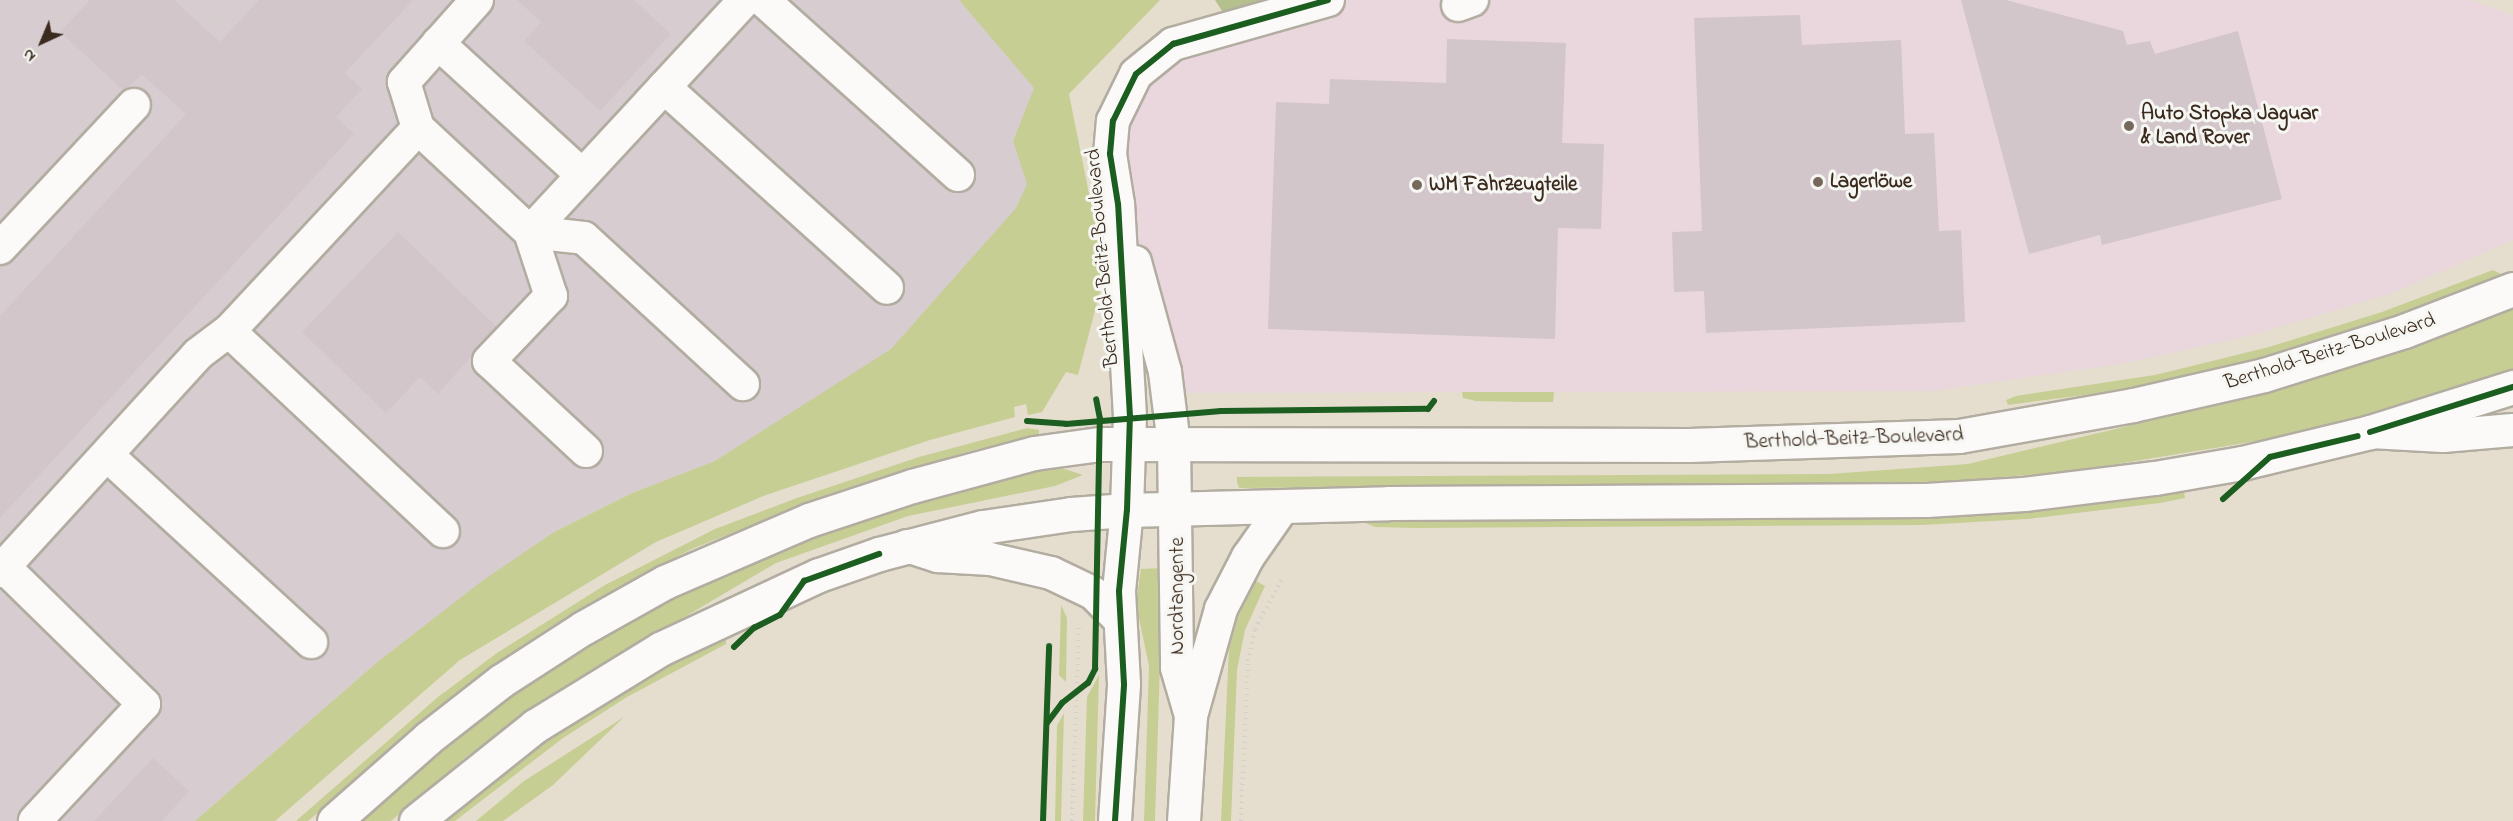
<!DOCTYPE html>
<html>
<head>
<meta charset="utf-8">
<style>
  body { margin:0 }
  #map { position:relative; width:2513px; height:821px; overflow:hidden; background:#e5dece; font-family:"Indie Flower",sans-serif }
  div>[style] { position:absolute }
  .built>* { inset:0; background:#e9d7dd }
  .industrial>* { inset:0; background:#d7cdd1 }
  .green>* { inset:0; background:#c7ce94 }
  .forest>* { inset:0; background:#b4c08e }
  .building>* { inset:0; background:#d2c6ca }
  .path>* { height:4px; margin-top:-2px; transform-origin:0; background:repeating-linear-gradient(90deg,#d3d0cb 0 1.5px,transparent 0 6px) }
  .roads { filter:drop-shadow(2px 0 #b2aca1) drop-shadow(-2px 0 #b2aca1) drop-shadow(0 2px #b2aca1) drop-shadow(0 -2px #b2aca1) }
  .minor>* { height:32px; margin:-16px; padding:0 16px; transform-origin:16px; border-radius:16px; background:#fbfaf8 }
  .major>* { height:33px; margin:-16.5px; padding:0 16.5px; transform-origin:16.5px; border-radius:16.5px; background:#fbfaf8 }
  .cycleway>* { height:6px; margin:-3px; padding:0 3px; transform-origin:3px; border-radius:3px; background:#1b5e20 }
  .dots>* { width:16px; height:16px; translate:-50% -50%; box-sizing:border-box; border:3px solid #f6f6f2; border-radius:50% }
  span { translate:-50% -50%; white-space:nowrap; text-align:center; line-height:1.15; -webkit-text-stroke:6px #f6f6f2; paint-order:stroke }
  .poi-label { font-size:21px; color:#3b2a1e; font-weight:700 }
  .left { translate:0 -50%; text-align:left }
  .street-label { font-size:21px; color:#3b2a1e }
  .north { position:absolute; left:12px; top:12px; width:60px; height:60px; -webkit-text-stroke:4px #f6f6f2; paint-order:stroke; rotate:224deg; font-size:16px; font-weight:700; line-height:24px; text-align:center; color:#3b2a1e }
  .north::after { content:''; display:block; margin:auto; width:21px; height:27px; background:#3b2a1e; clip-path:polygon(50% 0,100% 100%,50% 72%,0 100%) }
</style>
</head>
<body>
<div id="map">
  <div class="built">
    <i style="clip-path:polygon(1334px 0,2471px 0,2513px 16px,2513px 240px,2390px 294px,2252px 335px,2125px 363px,1934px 391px,1169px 393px,1110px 167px,1130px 75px)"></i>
  </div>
  <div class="industrial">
    <i style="clip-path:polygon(0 0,959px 0,1035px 88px,1013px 141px,1065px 262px,715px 461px,632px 493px,554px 532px,375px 664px,195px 821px,0 821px)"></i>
  </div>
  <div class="green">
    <i style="clip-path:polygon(959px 0,1160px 0,1069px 94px,1105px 273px,1078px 375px,1066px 372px,1042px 412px,1028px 415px,1026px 404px,1014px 407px,1015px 417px,930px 440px,766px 495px,656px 542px,460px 660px,275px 821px,195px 821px,375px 664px,482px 581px,554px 532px,632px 493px,715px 461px,891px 349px,1016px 208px,1027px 184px,1013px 141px,1034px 88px)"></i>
    <i style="clip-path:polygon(2493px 270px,2503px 275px,2403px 314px,2270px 356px,2123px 390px,2008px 405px,2006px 400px,2016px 396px,2155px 375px,2269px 347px,2382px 312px)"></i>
    <i style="clip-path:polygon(2513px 309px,2513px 370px,2399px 406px,2275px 438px,2081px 470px,1959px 481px,1795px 485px,1239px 488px,1237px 482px,1237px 477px,1829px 474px,1968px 464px,2229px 402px,2351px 367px)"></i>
    <i style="clip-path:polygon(1462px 392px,1554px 392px,1553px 402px,1521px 402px,1476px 401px,1463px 398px)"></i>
    <i style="clip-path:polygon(1027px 428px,1039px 430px,1039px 435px,970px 451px,833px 493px,694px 548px,637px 577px,565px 618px,468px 684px,308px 821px,296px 821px,438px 697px,497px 653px,605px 585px,715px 529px,797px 498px,919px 457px)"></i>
    <i style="clip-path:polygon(1044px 469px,1065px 469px,1083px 475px,1055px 486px,908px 516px,776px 563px,539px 703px,466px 757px,391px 821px,360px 821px,511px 695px,672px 597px,757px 558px,839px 528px,939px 495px)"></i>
    <i style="clip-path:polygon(2184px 491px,2185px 498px,2160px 503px,2027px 519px,1923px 525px,1417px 528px,1375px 527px,1363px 522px,1920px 517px,2068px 506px)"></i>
    <i style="clip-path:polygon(1163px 568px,1155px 821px,1144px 821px,1149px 666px,1136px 604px,1141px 569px)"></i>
    <i style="clip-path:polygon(1256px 581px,1265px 586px,1245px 630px,1237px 670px,1231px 821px,1221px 821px,1229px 648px,1238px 617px)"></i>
    <i style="clip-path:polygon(1061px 605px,1067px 618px,1066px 682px,1059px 675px)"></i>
    <i style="clip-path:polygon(726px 636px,726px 644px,627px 697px,563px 738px,455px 821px,442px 821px,580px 716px,662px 668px)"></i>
    <i style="clip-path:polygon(1099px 675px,1095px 821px,1083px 821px,1087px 697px)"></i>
    <i style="clip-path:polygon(1064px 713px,1061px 821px,1055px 821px,1057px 726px)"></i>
    <i style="clip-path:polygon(624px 717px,553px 785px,503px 821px,476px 821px,524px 781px)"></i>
  </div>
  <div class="forest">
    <i style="clip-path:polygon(1215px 0,1289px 0,1226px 17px)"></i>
  </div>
  <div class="building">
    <i style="clip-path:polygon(90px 0,174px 0,220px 42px,259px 0,413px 0,345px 73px,362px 89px,336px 117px,354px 134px,0 518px,0 316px,186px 114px,142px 75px,124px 91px,60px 32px)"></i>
    <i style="clip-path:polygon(517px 0,634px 0,671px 34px,600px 111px,524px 41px,541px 22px)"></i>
    <i style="clip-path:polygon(1961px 0,2006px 0,2123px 31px,2127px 45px,2150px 41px,2155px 54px,2238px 31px,2282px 199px,2102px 245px,2100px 235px,2029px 254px)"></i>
    <i style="clip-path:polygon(1800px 15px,1802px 45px,1901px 40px,1905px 134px,1934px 133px,1939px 231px,1961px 230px,1965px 322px,1706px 333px,1704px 291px,1674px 292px,1672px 232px,1702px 231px,1694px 18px)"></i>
    <i style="clip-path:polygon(1447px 39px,1566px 43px,1562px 143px,1604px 144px,1601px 229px,1558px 228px,1555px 339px,1268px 329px,1276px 102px,1329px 104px,1330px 79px,1446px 83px)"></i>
    <i style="clip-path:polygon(398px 232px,497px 327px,438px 394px,420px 377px,386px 413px,302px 332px)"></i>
    <i style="clip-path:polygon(153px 758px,189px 791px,162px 821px,94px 821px)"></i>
  </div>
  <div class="path">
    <i style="left:192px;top:0;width:35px;rotate:43deg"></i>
    <i style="left:218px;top:24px;width:33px;rotate:-47deg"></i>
    <i style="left:0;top:84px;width:114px;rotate:-47.5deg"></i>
    <i style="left:1072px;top:821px;width:195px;rotate:-87.9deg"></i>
    <i style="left:1241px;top:821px;width:160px;rotate:-87.5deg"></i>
    <i style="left:1248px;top:661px;width:33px;rotate:-78deg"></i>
    <i style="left:1255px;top:629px;width:57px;rotate:-61.6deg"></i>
  </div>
  <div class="roads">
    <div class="minor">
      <i style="left:477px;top:0;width:110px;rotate:131.7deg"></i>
      <i style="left:404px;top:82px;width:48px;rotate:73.1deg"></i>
      <i style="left:418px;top:128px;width:153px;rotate:42.9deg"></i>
      <i style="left:530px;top:232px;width:316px;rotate:-47.2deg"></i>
      <i style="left:763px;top:0;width:262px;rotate:41.9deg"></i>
      <i style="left:1458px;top:5px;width:15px;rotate:-20deg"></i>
      <i style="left:438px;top:43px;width:194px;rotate:42.5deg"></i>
      <i style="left:664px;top:87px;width:300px;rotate:42deg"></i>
      <i style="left:0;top:248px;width:196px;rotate:-46.9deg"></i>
      <i style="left:1135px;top:262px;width:114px;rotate:74.7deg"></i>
      <i style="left:1165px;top:372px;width:73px;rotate:82.9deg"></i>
      <i style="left:1174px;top:444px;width:224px;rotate:89.2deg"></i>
      <i style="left:1177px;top:668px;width:50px;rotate:73.7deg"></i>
      <i style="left:1191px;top:716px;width:105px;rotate:93.8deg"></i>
      <i style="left:229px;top:331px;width:293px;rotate:43.1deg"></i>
      <i style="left:2371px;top:432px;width:72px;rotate:3.2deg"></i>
      <i style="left:2443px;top:436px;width:70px;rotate:-4.9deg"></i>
      <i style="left:586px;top:451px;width:132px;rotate:-137.1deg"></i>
      <i style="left:489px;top:361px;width:90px;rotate:-46.4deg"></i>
      <i style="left:551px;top:296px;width:67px;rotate:-108.2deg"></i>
      <i style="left:530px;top:232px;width:54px;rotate:6.3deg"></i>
      <i style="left:584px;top:238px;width:216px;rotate:42.6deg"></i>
      <i style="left:107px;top:455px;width:277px;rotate:42.5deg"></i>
      <i style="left:907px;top:546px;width:33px;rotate:18deg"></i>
      <i style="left:938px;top:556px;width:52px;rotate:3.3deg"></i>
      <i style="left:990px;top:559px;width:63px;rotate:12.9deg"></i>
      <i style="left:1051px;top:573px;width:47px;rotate:25.5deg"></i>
      <i style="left:1093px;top:593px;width:37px;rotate:45deg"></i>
      <i style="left:4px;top:567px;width:196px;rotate:44.4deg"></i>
      <i style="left:144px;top:704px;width:160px;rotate:133deg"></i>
      <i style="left:0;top:571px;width:294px;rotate:-47.6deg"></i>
      <i style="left:198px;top:354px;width:39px;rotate:-37deg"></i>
      <i style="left:229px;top:331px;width:277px;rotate:-47deg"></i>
      <i style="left:1191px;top:716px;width:111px;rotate:-74.3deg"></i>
      <i style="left:1221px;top:609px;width:59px;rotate:-62.6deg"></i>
      <i style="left:1248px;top:557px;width:61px;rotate:-55deg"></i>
      <i style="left:1115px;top:821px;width:137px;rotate:-86.2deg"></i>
      <i style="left:1124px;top:684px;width:93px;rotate:-93.1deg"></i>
      <i style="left:1119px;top:591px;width:81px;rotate:-84.4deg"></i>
      <i style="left:1127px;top:510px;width:93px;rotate:-88.2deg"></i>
      <i style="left:1130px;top:417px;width:213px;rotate:-93.2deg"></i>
      <i style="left:1118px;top:204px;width:51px;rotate:-99.1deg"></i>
      <i style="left:1110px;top:154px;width:33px;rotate:-85deg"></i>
      <i style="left:1113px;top:121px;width:52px;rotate:-63.9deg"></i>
      <i style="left:1136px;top:74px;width:48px;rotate:-39deg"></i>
      <i style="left:1173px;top:44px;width:161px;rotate:-15.8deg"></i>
    </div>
    <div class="major">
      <i style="left:334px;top:821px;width:125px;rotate:-41.4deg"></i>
      <i style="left:428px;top:738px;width:93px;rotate:-38deg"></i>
      <i style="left:501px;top:681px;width:98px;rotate:-32.9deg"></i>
      <i style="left:583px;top:628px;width:94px;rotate:-29.3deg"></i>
      <i style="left:665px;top:582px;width:157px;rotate:-23.3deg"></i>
      <i style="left:809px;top:520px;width:108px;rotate:-18.3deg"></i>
      <i style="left:912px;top:486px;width:126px;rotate:-15.1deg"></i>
      <i style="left:1034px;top:453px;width:67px;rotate:-7.8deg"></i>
      <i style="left:1100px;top:444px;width:589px;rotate:0.1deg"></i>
      <i style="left:1689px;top:445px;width:270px;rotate:-1.9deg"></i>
      <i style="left:1959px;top:436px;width:177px;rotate:-10.1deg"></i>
      <i style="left:2133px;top:405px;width:134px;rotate:-12.9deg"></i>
      <i style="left:2264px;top:375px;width:147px;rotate:-17.4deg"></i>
      <i style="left:2404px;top:331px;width:117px;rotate:-21.1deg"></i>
      <i style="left:416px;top:821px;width:152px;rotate:-38.6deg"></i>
      <i style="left:535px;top:726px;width:147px;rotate:-31.6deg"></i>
      <i style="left:660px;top:649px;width:175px;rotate:-25deg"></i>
      <i style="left:819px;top:575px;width:64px;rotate:-19.3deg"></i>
      <i style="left:879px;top:554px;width:107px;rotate:-14.6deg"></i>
      <i style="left:983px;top:527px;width:89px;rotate:-8.4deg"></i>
      <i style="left:1071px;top:514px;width:56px;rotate:-4.1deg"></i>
      <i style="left:1127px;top:510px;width:262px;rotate:-1.5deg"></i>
      <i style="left:1389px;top:503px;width:537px;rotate:-0.32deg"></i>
      <i style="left:1926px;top:500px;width:98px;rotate:-3.5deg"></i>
      <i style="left:2024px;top:494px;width:132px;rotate:-7deg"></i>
      <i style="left:2155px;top:478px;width:88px;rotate:-9.8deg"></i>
      <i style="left:2242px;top:463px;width:132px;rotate:-13.6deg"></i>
      <i style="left:2370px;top:432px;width:150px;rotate:-17.5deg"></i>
    </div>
  </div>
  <div class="cycleway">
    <i style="left:1027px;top:421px;width:39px;rotate:4deg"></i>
    <i style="left:1066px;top:424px;width:156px;rotate:-4.8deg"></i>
    <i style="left:1221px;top:411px;width:207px;rotate:-0.6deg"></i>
    <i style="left:1428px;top:409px;width:10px;rotate:-53deg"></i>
    <i style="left:2370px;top:432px;width:150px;rotate:-17.5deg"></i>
    <i style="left:2223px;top:499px;width:63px;rotate:-41.8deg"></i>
    <i style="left:2270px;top:457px;width:90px;rotate:-13.4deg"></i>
    <i style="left:734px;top:647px;width:28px;rotate:-44deg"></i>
    <i style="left:754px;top:628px;width:29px;rotate:-27deg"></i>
    <i style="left:780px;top:615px;width:42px;rotate:-54.8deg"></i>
    <i style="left:804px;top:581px;width:80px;rotate:-19.8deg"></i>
    <i style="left:1047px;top:723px;width:25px;rotate:-53deg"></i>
    <i style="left:1062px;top:703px;width:33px;rotate:-38deg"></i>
    <i style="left:1088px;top:683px;width:16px;rotate:-63deg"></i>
    <i style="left:1095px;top:669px;width:250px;rotate:-88.9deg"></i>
    <i style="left:1100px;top:419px;width:20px;rotate:-101deg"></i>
    <i style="left:1043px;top:821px;width:175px;rotate:-88deg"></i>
    <i style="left:1115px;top:821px;width:137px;rotate:-86.2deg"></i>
    <i style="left:1124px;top:684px;width:93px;rotate:-93.1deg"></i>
    <i style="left:1119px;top:591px;width:81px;rotate:-84.4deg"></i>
    <i style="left:1127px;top:510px;width:93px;rotate:-88.2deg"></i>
    <i style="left:1130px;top:417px;width:213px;rotate:-93.2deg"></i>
    <i style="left:1118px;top:204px;width:51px;rotate:-99.1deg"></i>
    <i style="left:1110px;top:154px;width:33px;rotate:-85deg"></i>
    <i style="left:1113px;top:121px;width:52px;rotate:-63.9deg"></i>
    <i style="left:1136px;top:74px;width:48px;rotate:-39deg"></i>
    <i style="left:1173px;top:44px;width:161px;rotate:-15.8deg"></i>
  </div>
  <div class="dots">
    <i style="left:2129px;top:126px;background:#76695c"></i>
    <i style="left:1818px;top:182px;background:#76695c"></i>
    <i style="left:1417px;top:185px;background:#76695c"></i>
  </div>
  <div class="poi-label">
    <span class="left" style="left:2141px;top:126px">Auto Stopka Jaguar<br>&amp; Land Rover</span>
    <span class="left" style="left:1830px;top:182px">Lagerlöwe</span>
    <span class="left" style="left:1429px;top:185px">WM Fahrzeugteile</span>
  </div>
  <div class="street-label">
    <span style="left:1103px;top:258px;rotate:-95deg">Berthold-Beitz-Boulevard</span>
    <span style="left:2330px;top:352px;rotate:-17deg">Berthold-Beitz-Boulevard</span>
    <span style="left:1854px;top:439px;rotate:-2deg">Berthold-Beitz-Boulevard</span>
    <span style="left:1178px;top:596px;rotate:-90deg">Nordtangente</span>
  </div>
  <div class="north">N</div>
</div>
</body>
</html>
